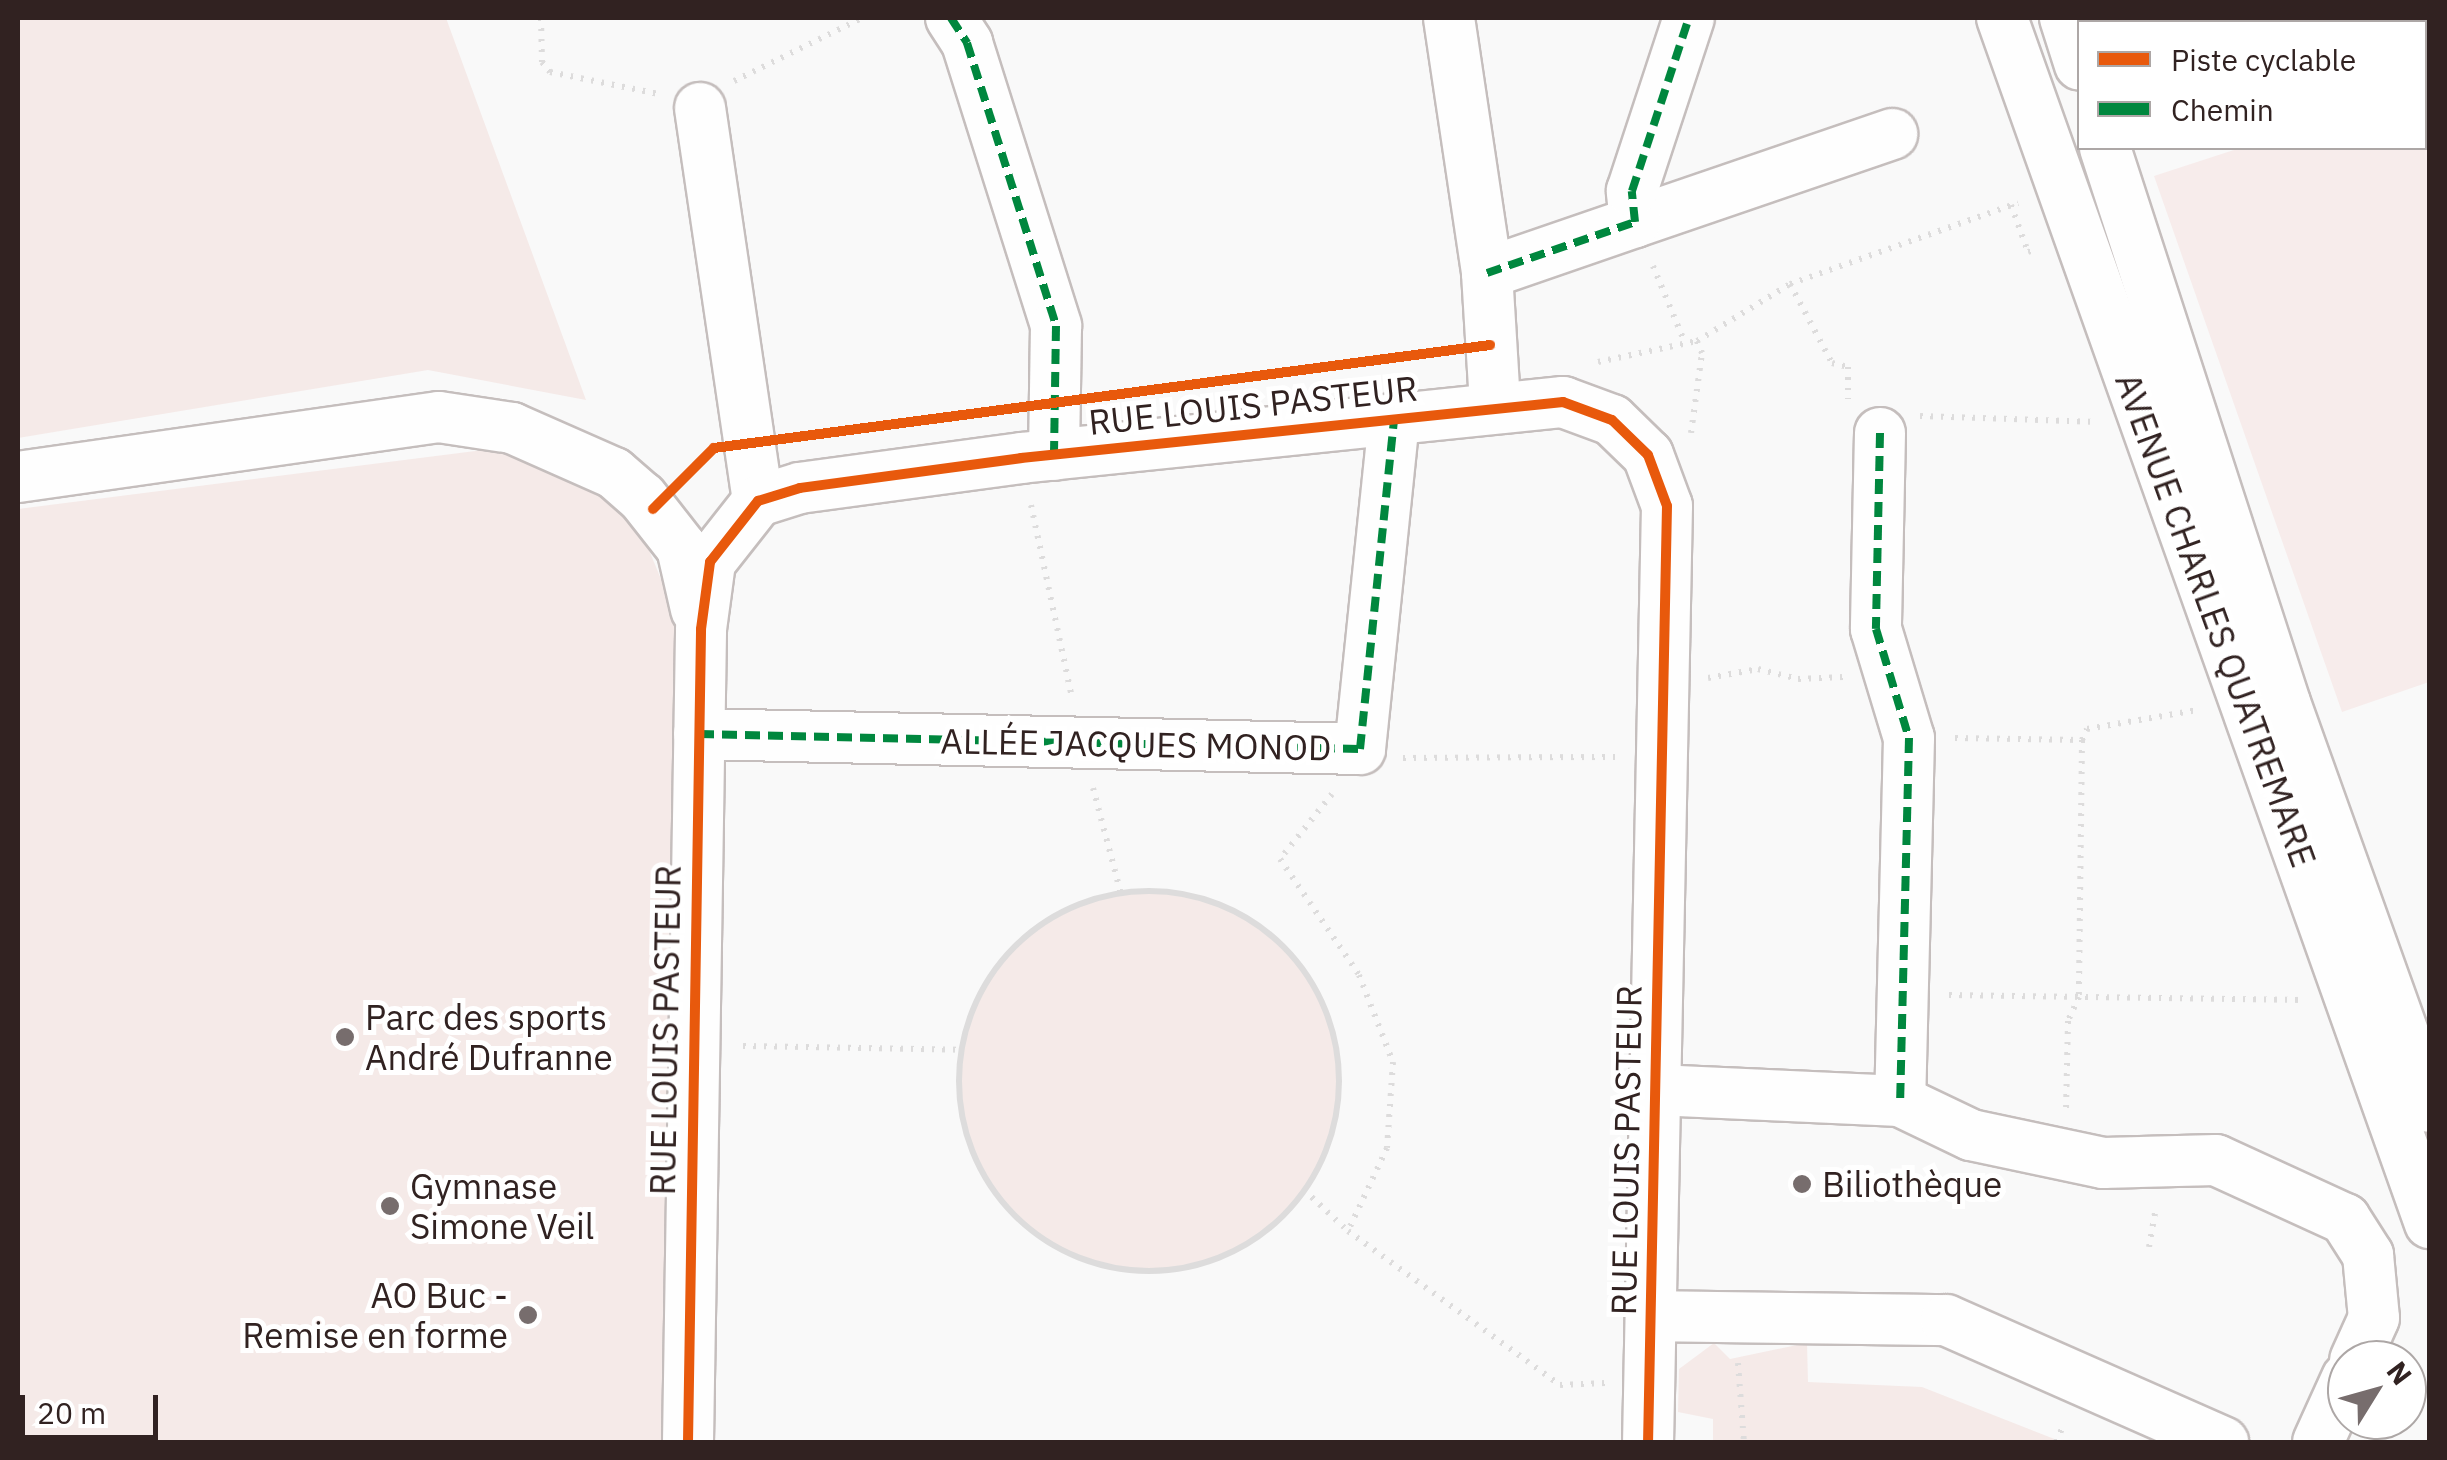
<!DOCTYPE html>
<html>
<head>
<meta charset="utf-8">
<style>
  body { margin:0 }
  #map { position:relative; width:2447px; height:1460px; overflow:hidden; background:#f9f9f9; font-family:"IBM Plex Sans",sans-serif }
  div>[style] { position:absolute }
  .built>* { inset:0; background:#f7eceb }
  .green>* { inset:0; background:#f5eae8 }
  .round { border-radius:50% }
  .path>* { height:6px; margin-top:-3px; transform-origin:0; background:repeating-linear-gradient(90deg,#dddcdc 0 2.5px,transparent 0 10.5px) }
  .path>.ring { margin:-3px; padding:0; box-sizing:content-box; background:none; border:6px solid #dddcdc; border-radius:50% }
  .roads { filter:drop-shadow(2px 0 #c5bebd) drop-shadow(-2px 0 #c5bebd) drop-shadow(0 2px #c5bebd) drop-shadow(0 -2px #c5bebd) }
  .minor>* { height:50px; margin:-25px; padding:0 25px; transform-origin:25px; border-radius:25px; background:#fefefe }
  .quiet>* { height:8px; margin-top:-4px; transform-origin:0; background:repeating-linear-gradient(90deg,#00873e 0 15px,transparent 0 23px) }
  .cycleway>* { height:10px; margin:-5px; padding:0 5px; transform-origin:5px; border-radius:5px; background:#e8590c }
  .dots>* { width:28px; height:28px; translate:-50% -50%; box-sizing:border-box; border:5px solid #fff; border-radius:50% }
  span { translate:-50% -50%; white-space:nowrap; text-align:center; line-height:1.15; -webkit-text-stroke:10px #fff; paint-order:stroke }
  .street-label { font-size:35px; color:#312221 }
  .poi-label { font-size:35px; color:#312221 }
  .left { translate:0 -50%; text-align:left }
  .right { translate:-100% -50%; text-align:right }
  .frame { position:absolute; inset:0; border:20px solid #312221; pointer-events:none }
  .legend { position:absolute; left:2077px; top:20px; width:350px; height:130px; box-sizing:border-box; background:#fff; border:2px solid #ada7a6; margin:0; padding:12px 18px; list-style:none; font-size:30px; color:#312221 }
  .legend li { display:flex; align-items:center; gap:20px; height:50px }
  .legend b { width:50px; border:2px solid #ada7a6 }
  .north { position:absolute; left:2327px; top:1340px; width:100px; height:100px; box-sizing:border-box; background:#fff; border:2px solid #ada7a6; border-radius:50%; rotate:53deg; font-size:28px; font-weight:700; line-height:40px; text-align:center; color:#312221 }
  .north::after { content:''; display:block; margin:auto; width:35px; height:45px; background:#776d6d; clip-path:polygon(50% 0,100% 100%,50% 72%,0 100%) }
  .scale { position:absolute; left:20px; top:1395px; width:138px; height:45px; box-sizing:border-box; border:5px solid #312221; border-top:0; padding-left:12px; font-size:30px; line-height:35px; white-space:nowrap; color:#312221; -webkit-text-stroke:8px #fff; paint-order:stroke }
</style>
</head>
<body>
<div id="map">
  <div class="built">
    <i style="clip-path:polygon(2429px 85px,2429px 682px,2342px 712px,2154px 176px,2240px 148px,2424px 148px)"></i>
  </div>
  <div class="green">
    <i style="clip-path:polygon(18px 18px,446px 18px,586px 400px,428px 370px,18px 438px)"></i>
    <i style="clip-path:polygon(499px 448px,588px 487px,639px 526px,683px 632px,661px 1442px,18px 1442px,18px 509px)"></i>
    <i class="round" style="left:959px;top:891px;width:380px;height:380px"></i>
    <i style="clip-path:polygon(1714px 1343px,1730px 1359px,1807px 1343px,1808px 1382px,1922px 1387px,2057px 1440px,1713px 1442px,1713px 1419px,1678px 1412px,1679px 1369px)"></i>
  </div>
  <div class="path">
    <i style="left:541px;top:18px;width:44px;rotate:88.7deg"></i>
    <i style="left:542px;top:62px;width:13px;rotate:51deg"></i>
    <i style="left:550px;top:72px;width:111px;rotate:11.4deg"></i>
    <i style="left:2424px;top:55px;width:6px;rotate:-9deg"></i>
    <i style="left:734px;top:81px;width:143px;rotate:-26.2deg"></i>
    <i style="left:2011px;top:205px;width:50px;rotate:70.1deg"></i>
    <i style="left:2028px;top:252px;width:9px;rotate:-18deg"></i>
    <i style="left:1653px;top:266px;width:83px;rotate:67.4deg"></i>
    <i style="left:1790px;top:284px;width:89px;rotate:62deg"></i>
    <i style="left:1832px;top:363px;width:16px;rotate:14deg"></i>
    <i style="left:1848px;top:367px;width:32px;rotate:90deg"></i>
    <i style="left:1598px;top:362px;width:101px;rotate:-12deg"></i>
    <i style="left:1697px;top:341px;width:109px;rotate:-31.5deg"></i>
    <i style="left:1790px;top:284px;width:242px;rotate:-19.6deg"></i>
    <i style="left:1920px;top:416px;width:178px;rotate:1.9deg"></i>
    <i style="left:1691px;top:433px;width:81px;rotate:-82.2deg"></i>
    <i style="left:1702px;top:353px;width:13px;rotate:-113deg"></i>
    <i style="left:1031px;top:505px;width:197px;rotate:78deg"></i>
    <i style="left:1708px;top:678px;width:51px;rotate:-10.2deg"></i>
    <i style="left:1758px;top:669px;width:41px;rotate:14deg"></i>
    <i style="left:1798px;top:679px;width:45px;rotate:-2.5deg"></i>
    <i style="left:1955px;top:738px;width:127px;rotate:0.9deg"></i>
    <i style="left:2082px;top:740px;width:257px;rotate:90.7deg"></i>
    <i style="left:2079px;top:997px;width:26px;rotate:115deg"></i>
    <i style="left:2068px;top:1021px;width:87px;rotate:91.3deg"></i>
    <i style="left:2082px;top:740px;width:12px;rotate:-66deg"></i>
    <i style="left:2087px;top:729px;width:112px;rotate:-9.8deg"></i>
    <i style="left:1403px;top:758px;width:212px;rotate:-0.3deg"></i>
    <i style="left:1093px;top:788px;width:110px;rotate:75.2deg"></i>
    <i style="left:1332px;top:794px;width:83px;rotate:128.7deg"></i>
    <i style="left:1280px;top:859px;width:140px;rotate:55.7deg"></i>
    <i style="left:1359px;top:975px;width:93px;rotate:68.7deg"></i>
    <i style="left:1393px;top:1062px;width:86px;rotate:94deg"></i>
    <i style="left:1387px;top:1148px;width:92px;rotate:115.2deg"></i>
    <i style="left:1348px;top:1231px;width:262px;rotate:36deg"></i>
    <i style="left:1560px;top:1385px;width:45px;rotate:-2.5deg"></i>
    <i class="ring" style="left:959px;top:891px;width:374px;height:374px"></i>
    <i style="left:1949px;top:995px;width:352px;rotate:0.8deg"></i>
    <i style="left:743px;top:1046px;width:219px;rotate:1deg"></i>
    <i style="left:1304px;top:1190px;width:60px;rotate:43deg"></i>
    <i style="left:2149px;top:1247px;width:40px;rotate:-80deg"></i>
    <i style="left:1738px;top:1363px;width:79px;rotate:85.7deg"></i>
    <i style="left:2056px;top:1442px;width:20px;rotate:-66deg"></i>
  </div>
  <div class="roads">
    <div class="minor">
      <i style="left:951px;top:18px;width:30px;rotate:57deg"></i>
      <i style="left:967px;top:43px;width:297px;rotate:72.5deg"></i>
      <i style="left:1056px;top:326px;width:129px;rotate:90.9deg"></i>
      <i style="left:1449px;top:18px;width:258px;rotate:81.5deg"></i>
      <i style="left:1487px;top:273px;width:131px;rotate:86.5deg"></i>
      <i style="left:2002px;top:18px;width:1279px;rotate:70.45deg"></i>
      <i style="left:2065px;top:18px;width:49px;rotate:72.3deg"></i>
      <i style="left:700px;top:108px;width:397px;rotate:81.6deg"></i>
      <i style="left:2105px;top:148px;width:583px;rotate:72.03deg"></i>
      <i style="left:2285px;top:703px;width:429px;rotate:70.3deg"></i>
      <i style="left:1635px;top:222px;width:272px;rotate:-18.9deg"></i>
      <i style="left:1487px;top:273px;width:157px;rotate:-19deg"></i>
      <i style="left:1635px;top:222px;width:31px;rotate:-96deg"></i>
      <i style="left:1632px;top:191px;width:182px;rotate:-71.8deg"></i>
      <i style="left:1880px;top:433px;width:196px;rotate:91.2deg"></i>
      <i style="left:1876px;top:629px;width:114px;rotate:73.2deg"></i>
      <i style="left:1909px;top:738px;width:363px;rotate:91.4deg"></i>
      <i style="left:18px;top:477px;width:425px;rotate:-8.1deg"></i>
      <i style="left:439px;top:417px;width:74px;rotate:8.6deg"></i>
      <i style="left:512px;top:428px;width:111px;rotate:23.8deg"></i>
      <i style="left:614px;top:473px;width:37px;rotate:41deg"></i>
      <i style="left:642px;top:497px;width:65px;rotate:51.9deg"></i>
      <i style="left:682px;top:548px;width:63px;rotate:77.1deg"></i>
      <i style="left:699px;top:734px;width:661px;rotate:1.3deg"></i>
      <i style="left:1360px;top:749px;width:333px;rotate:-84.1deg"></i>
      <i style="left:1656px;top:1090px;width:244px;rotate:2.6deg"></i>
      <i style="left:1900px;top:1101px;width:79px;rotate:25.6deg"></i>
      <i style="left:1971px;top:1135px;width:135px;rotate:12deg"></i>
      <i style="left:2103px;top:1163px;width:113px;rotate:-1.5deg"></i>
      <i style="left:2216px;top:1160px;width:142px;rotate:24.6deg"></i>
      <i style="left:2345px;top:1219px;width:43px;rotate:57.4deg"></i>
      <i style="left:2368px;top:1255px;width:63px;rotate:84.6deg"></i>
      <i style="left:2374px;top:1318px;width:46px;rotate:114.3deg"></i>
      <i style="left:1651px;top:1316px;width:295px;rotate:0.8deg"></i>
      <i style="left:1946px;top:1320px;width:303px;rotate:23.8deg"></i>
      <i style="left:688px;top:1442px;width:813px;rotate:-89.08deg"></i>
      <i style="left:701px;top:629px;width:68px;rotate:-82.3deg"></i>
      <i style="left:710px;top:562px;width:78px;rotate:-51.8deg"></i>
      <i style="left:758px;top:501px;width:44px;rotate:-17.2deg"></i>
      <i style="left:800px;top:488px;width:223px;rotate:-7.7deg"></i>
      <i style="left:1021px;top:458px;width:545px;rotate:-5.9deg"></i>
      <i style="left:1563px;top:402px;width:52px;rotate:20.2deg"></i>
      <i style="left:1612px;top:420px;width:50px;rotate:44.2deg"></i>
      <i style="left:1648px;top:455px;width:54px;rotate:69.6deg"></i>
      <i style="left:1667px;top:506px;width:936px;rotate:91.16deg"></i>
      <i style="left:2318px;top:1442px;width:70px;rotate:-65.6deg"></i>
    </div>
  </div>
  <div class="quiet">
    <i style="left:951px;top:18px;width:30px;rotate:57deg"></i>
    <i style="left:967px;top:43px;width:297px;rotate:72.5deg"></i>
    <i style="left:1056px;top:326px;width:129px;rotate:90.9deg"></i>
    <i style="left:1487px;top:273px;width:157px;rotate:-19deg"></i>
    <i style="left:1635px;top:222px;width:31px;rotate:-96deg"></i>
    <i style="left:1632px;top:191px;width:182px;rotate:-71.8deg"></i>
    <i style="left:1880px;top:433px;width:196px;rotate:91.2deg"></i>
    <i style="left:1876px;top:629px;width:114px;rotate:73.2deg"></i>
    <i style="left:1909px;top:738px;width:363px;rotate:91.4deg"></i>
    <i style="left:699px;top:734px;width:661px;rotate:1.3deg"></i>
    <i style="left:1360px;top:749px;width:333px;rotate:-84.1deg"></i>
  </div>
  <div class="cycleway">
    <i style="left:653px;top:509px;width:86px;rotate:-45deg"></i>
    <i style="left:714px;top:448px;width:783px;rotate:-7.56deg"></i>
    <i style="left:688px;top:1442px;width:813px;rotate:-89.08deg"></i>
    <i style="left:701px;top:629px;width:68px;rotate:-82.3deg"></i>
    <i style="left:710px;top:562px;width:78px;rotate:-51.8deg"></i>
    <i style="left:758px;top:501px;width:44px;rotate:-17.2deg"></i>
    <i style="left:800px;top:488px;width:223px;rotate:-7.7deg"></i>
    <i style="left:1021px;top:458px;width:545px;rotate:-5.9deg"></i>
    <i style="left:1563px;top:402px;width:52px;rotate:20.2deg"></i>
    <i style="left:1612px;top:420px;width:50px;rotate:44.2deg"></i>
    <i style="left:1648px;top:455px;width:54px;rotate:69.6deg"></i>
    <i style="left:1667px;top:506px;width:936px;rotate:91.16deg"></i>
  </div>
  <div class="dots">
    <i style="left:345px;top:1037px;background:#776d6d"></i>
    <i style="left:1802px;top:1184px;background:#776d6d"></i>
    <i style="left:390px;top:1206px;background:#776d6d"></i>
    <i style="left:528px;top:1315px;background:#776d6d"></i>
  </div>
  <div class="street-label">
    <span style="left:1253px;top:405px;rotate:-6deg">RUE LOUIS PASTEUR</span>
    <span style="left:2216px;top:620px;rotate:70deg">AVENUE CHARLES QUATREMARE</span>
    <span style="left:1136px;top:744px;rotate:1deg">ALLÉE JACQUES MONOD</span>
    <span style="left:665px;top:1030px;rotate:-89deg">RUE LOUIS PASTEUR</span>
    <span style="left:1626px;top:1150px;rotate:-89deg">RUE LOUIS PASTEUR</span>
  </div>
  <div class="poi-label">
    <span class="left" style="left:365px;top:1037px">Parc des sports<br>André Dufranne</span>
    <span class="left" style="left:1822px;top:1184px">Biliothèque</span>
    <span class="left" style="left:410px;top:1206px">Gymnase<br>Simone Veil</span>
    <span class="right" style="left:508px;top:1315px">AO Buc -<br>Remise en forme</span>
  </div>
  <div class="frame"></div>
  <ul class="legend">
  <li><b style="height:12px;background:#e8590c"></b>Piste cyclable</li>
  <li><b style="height:12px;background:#00873e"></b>Chemin</li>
  </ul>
  <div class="north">N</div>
  <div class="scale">20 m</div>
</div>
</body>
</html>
